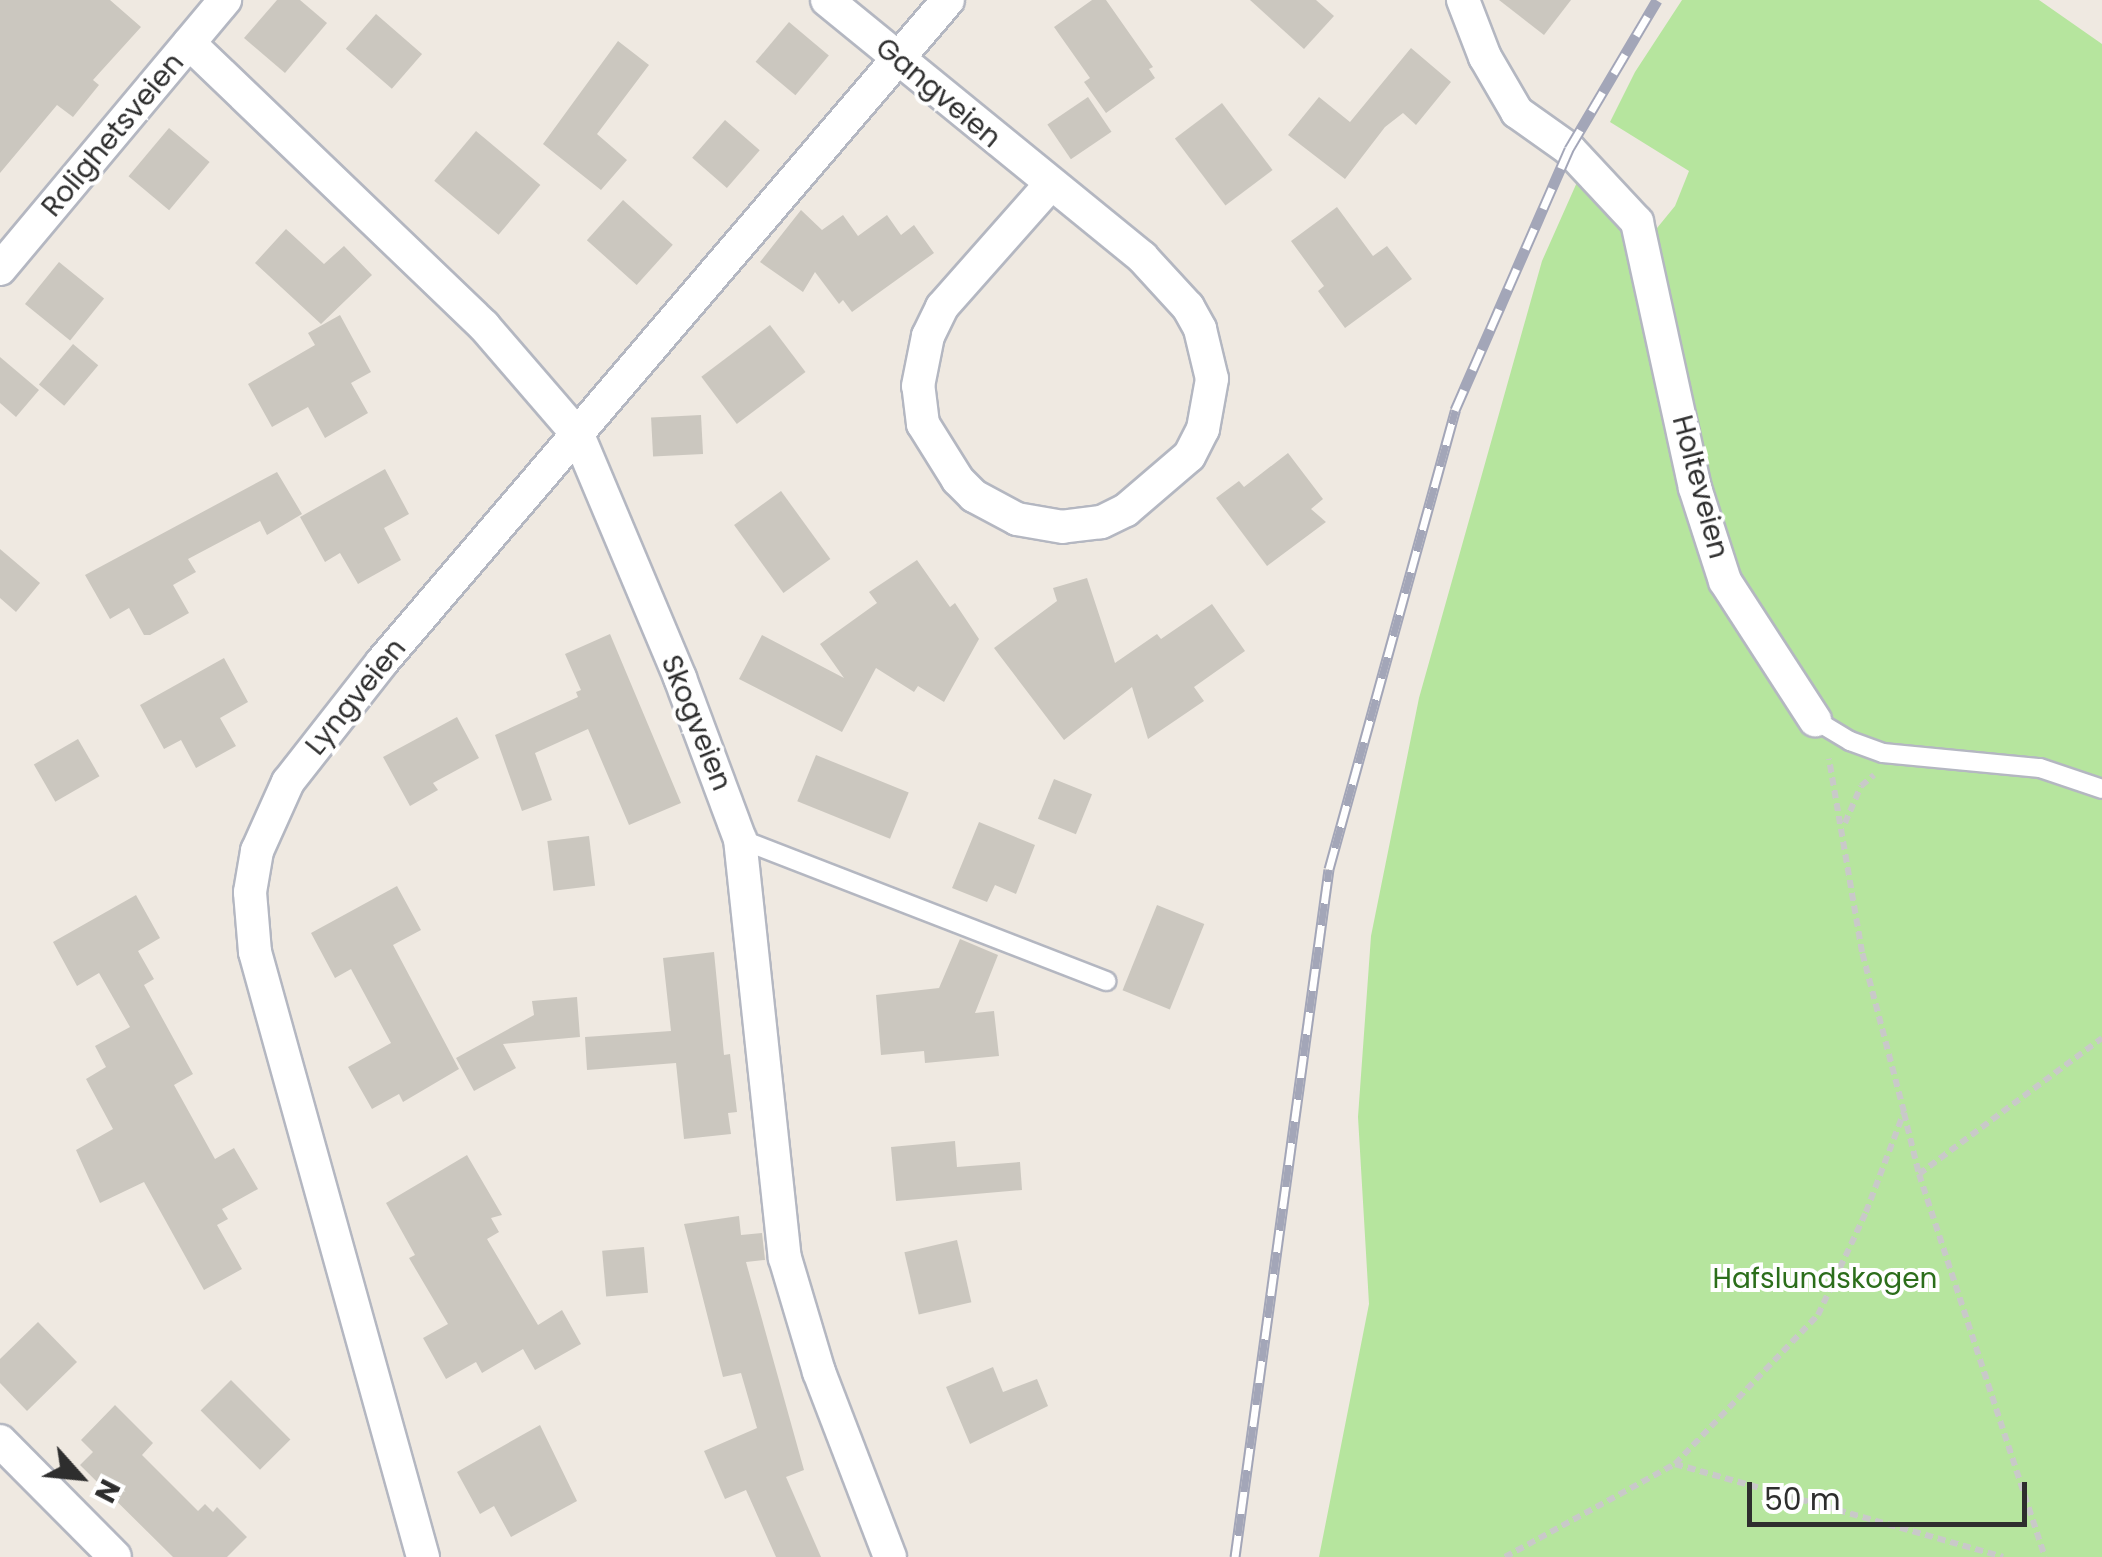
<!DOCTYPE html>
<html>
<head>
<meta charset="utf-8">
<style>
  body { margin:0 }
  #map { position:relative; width:2102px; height:1557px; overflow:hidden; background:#efe9e1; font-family:Poppins,sans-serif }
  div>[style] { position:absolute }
  .green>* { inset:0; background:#b6e59e }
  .building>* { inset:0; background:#cbc7bf; transform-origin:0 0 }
  .path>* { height:6px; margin-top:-3px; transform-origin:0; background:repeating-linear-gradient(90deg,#c9c9c9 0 8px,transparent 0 13px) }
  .roads { filter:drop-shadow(2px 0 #b4b7c1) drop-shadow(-2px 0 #b4b7c1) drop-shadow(0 2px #b4b7c1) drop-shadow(0 -2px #b4b7c1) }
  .lane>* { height:18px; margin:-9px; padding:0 9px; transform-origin:9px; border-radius:9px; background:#fff }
  .street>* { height:32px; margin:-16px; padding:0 16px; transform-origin:16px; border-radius:16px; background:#fff }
  .rail>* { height:11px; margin-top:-5.5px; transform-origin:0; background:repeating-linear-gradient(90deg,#fff 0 22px,#a3a6b8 0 44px); box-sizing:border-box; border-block:2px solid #a3a6b8 }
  span { translate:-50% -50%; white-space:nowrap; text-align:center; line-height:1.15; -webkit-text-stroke:8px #fff; paint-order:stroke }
  .street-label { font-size:28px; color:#2e2e2e }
  .park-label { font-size:28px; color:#2c6e1b }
  .north { position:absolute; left:30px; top:1427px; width:100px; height:100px; -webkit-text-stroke:8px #fff; paint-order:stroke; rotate:117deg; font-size:28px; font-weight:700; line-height:40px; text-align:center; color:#2e2e2e }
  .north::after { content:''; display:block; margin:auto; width:35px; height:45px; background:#2e2e2e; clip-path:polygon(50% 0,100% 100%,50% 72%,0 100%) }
  .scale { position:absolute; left:1747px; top:1482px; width:280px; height:45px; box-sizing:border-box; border:5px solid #2e2e2e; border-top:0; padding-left:12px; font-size:30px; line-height:35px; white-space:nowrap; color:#2e2e2e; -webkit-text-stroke:8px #fff; paint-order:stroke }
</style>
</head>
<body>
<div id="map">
  <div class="green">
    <i style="clip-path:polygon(1682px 0,2039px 0,2102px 44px,2102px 1557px,1319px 1557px,1369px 1304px,1358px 1117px,1371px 936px,1419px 698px,1542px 261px,1578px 180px,1610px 213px,1635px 255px,1675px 206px,1689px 171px,1610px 122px,1635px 72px)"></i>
  </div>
  <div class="building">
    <i style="clip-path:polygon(0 0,110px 0,141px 27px,93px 80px,99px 85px,73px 117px,57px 105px,0 173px)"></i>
    <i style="clip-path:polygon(277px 0,300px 0,327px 23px,285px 73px,244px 38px)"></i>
    <i style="clip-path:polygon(1092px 0,1106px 0,1153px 67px,1149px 69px,1155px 78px,1106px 113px,1084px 82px,1090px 78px,1054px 27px)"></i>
    <i style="clip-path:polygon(1250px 0,1316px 0,1334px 16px,1304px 49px)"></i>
    <i style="clip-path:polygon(1499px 0,1571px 0,1544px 35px)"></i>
    <i style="left:376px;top:14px;width:61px;height:46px;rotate:41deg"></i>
    <i style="left:789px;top:22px;width:52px;height:52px;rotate:40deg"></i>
    <i style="clip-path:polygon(618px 41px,649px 65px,597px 134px,627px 160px,601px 190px,543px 144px)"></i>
    <i style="clip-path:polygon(1411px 48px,1451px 82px,1416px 125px,1403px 113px,1385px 127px,1345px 179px,1288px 135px,1319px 97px,1350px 122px)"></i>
    <i style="left:1088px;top:97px;width:42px;height:49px;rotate:56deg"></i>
    <i style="left:1222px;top:103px;width:84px;height:59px;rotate:53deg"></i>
    <i style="left:725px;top:120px;width:46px;height:50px;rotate:41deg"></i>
    <i style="left:169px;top:128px;width:53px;height:63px;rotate:40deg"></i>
    <i style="left:476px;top:131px;width:84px;height:65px;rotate:40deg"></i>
    <i style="left:623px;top:200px;width:67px;height:54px;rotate:42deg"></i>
    <i style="clip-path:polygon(1337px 207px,1373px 256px,1387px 246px,1412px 279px,1345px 328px,1318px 291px,1324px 286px,1291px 241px)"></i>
    <i style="clip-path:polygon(801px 210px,822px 230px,843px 215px,858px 236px,887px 215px,901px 235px,914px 225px,934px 253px,852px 312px,843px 300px,839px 304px,815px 272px,803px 292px,760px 262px)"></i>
    <i style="clip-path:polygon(286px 229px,324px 264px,344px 246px,372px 275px,321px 324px,255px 263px)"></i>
    <i style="left:59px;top:262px;width:58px;height:54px;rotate:39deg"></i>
    <i style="clip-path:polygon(340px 315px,371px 372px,351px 383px,368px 413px,325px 438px,308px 407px,272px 427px,248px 384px,315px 345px,308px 333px)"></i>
    <i style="left:770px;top:325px;width:59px;height:86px;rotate:53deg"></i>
    <i style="left:73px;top:344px;width:33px;height:53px;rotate:40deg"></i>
    <i style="clip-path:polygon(0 357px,39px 390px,16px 417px,0 403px)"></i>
    <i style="left:701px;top:415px;width:39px;height:50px;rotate:87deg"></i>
    <i style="clip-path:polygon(1288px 453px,1323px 499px,1311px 509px,1326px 522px,1267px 566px,1216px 498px,1239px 481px,1244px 487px)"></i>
    <i style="clip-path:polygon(385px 469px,409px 514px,384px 528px,401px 560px,358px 584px,340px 553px,325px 562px,300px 517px)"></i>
    <i style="clip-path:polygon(277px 472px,302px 514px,267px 535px,260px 521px,188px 559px,196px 572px,173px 585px,189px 613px,150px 635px,144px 635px,129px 608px,110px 619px,85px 575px)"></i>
    <i style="left:781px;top:491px;width:84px;height:58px;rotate:54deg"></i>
    <i style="clip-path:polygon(0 549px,40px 583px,16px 612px,0 598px)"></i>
    <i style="clip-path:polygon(917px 560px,950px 607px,955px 603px,979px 639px,944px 702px,918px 686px,914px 692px,876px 668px,842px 732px,739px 679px,762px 635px,844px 678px,820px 644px,877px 603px,869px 592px)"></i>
    <i style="clip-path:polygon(1087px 578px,1115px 663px,1157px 634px,1161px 639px,1212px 604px,1245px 651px,1194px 687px,1204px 701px,1148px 739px,1132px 687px,1064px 740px,994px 648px,1057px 601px,1053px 588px)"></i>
    <i style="clip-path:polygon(610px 634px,681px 803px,629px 825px,588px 729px,535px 753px,552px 800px,522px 811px,495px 735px,578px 697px,576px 692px,581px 690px,565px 654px)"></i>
    <i style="clip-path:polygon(224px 658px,248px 702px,220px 718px,236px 746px,196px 768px,181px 740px,164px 749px,140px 705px)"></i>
    <i style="clip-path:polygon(457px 717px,479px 758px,433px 783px,438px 790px,410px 806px,383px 757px)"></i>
    <i style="left:78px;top:739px;width:43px;height:51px;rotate:60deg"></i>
    <i style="left:816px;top:755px;width:100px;height:50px;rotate:22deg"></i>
    <i style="left:1054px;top:779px;width:41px;height:43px;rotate:22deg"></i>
    <i style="clip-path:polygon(979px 822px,1035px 845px,1016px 894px,995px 885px,987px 902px,952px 888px)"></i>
    <i style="left:589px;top:836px;width:50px;height:42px;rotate:83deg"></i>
    <i style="clip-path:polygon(397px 886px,421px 930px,393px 945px,459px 1069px,403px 1102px,399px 1094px,372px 1109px,348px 1067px,391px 1043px,351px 969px,335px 978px,311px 933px)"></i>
    <i style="clip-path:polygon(136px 895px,160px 938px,138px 951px,154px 979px,144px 985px,193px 1074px,174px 1085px,215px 1159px,234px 1148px,258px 1189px,222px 1209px,228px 1219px,217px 1225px,242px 1269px,204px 1290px,144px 1182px,100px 1203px,76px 1150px,113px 1129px,86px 1079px,106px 1067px,95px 1046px,130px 1027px,99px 973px,77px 986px,53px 942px)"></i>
    <i style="left:1157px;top:905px;width:51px;height:92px;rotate:22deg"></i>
    <i style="clip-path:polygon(960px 939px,998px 955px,975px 1013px,994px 1011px,999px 1056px,925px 1063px,924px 1051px,881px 1055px,876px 995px,939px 988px)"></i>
    <i style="clip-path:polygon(714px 952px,724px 1055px,730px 1054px,737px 1112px,728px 1113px,731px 1134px,684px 1139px,676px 1063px,587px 1070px,585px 1037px,671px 1031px,663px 958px)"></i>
    <i style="clip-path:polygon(577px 997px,580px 1037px,503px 1044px,516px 1068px,474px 1091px,456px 1058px,534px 1015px,532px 1001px)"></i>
    <i style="clip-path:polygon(955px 1141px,957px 1167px,1020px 1162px,1022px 1190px,896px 1201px,891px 1147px)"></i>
    <i style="clip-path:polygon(467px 1155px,502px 1215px,491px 1218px,499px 1232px,487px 1239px,538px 1325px,562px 1310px,581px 1344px,535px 1370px,523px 1349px,482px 1373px,476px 1362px,446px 1379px,423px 1338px,448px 1324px,409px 1258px,415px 1255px,386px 1203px)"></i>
    <i style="clip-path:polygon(739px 1216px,741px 1235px,762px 1233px,765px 1260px,746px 1262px,804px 1470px,786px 1477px,821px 1557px,776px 1557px,746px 1490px,725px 1499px,704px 1451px,757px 1428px,741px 1373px,723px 1377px,684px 1224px)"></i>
    <i style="left:957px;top:1240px;width:64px;height:54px;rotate:77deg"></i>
    <i style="left:644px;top:1247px;width:46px;height:42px;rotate:85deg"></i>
    <i style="clip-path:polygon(38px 1322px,77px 1362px,27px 1411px,0 1383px,0 1359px)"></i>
    <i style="clip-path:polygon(993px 1367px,1003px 1392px,1037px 1379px,1048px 1406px,970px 1444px,946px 1387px)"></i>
    <i style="left:231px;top:1380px;width:84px;height:43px;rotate:45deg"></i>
    <i style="clip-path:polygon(115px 1405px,153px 1443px,142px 1455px,198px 1511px,205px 1504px,213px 1512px,217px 1507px,247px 1537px,227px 1557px,173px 1557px,80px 1465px,93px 1452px,81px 1440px)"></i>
    <i style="clip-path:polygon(540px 1425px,577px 1501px,511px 1537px,494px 1506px,480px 1514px,457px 1472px)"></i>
  </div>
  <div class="path">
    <i style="left:1845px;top:823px;width:40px;rotate:-66.6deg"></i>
    <i style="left:1861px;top:786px;width:17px;rotate:-40deg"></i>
    <i style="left:1904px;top:1113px;width:63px;rotate:76.2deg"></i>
    <i style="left:1919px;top:1174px;width:403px;rotate:71.8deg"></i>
    <i style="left:1919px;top:1174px;width:228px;rotate:-36.6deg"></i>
    <i style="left:1675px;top:1464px;width:341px;rotate:15.8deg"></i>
    <i style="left:1505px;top:1557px;width:194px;rotate:-28.7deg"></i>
    <i style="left:1675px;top:1464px;width:207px;rotate:-46.2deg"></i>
    <i style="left:1818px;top:1315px;width:114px;rotate:-65deg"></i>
    <i style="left:1866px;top:1212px;width:107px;rotate:-69.2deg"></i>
    <i style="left:1904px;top:1112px;width:165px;rotate:-104.7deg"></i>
    <i style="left:1862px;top:952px;width:196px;rotate:-99.7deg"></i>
  </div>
  <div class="roads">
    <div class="lane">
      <i style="left:1815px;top:720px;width:41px;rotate:31deg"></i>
      <i style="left:1850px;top:741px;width:35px;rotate:20deg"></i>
      <i style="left:1883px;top:753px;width:158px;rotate:5.5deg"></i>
      <i style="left:2040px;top:768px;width:65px;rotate:18.7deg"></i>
      <i style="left:740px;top:839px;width:393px;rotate:21.2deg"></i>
    </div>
    <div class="street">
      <i style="left:827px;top:0;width:407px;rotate:39.2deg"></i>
      <i style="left:1142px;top:257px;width:68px;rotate:47.4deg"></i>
      <i style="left:1188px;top:307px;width:25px;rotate:61deg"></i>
      <i style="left:1200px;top:329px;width:51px;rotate:76.5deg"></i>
      <i style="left:1212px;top:379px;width:51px;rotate:100.2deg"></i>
      <i style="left:1203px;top:429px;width:30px;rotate:117deg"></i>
      <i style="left:1189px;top:456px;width:83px;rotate:139.4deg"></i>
      <i style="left:1126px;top:510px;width:28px;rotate:154deg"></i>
      <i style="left:1101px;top:522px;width:38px;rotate:173deg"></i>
      <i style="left:1063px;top:527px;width:47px;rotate:-170.1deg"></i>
      <i style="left:1017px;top:519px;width:49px;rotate:-151.9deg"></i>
      <i style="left:974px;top:496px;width:23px;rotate:-135deg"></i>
      <i style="left:958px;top:480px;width:66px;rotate:-122deg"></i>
      <i style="left:923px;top:424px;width:38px;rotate:-97deg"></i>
      <i style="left:918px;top:386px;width:51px;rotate:-78.7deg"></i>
      <i style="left:928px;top:336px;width:32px;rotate:-64deg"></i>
      <i style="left:942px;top:307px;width:163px;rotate:-48.5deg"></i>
      <i style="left:1463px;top:0;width:61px;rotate:68.9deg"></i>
      <i style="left:1485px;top:57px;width:64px;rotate:59.8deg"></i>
      <i style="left:1517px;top:112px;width:64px;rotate:35.4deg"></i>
      <i style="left:1569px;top:149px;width:100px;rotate:47deg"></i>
      <i style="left:1637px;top:222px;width:272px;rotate:77.7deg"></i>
      <i style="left:1695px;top:488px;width:98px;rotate:72.1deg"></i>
      <i style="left:1725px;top:581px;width:166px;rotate:57.1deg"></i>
      <i style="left:189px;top:43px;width:409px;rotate:43.8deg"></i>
      <i style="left:484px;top:326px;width:144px;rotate:49.2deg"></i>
      <i style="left:578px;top:435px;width:264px;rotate:67.2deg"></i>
      <i style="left:680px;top:678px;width:172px;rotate:69.6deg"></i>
      <i style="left:740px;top:839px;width:421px;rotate:83.9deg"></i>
      <i style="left:785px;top:1258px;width:119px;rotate:73.4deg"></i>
      <i style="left:819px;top:1372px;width:198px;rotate:69deg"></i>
      <i style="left:0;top:269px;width:351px;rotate:-50.1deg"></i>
      <i style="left:0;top:1441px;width:163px;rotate:45.2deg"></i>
      <i style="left:423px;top:1557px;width:628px;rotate:-105.52deg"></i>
      <i style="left:255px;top:952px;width:60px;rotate:-94.8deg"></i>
      <i style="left:250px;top:892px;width:42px;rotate:-80.3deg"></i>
      <i style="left:257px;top:851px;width:76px;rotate:-65.8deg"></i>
      <i style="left:288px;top:782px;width:152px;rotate:-51.9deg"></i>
      <i style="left:382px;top:662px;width:871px;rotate:-49.47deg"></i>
    </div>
  </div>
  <div class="rail">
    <i style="left:1235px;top:1557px;width:694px;rotate:-82.22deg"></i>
    <i style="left:1329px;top:869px;width:476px;rotate:-74.6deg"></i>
    <i style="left:1455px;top:410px;width:285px;rotate:-66.4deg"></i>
    <i style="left:1569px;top:149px;width:173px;rotate:-59.4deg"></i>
  </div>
  <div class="street-label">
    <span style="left:938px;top:93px;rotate:40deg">Gangveien</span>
    <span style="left:113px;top:135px;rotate:-50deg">Rolighetsveien</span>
    <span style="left:1700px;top:487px;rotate:75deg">Holteveien</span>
    <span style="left:356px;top:697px;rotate:-51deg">Lyngveien</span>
    <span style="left:696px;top:723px;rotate:68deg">Skogveien</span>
  </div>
  <div class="park-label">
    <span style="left:1825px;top:1279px">Hafslundskogen</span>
  </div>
  <div class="north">N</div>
  <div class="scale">50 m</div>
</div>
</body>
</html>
